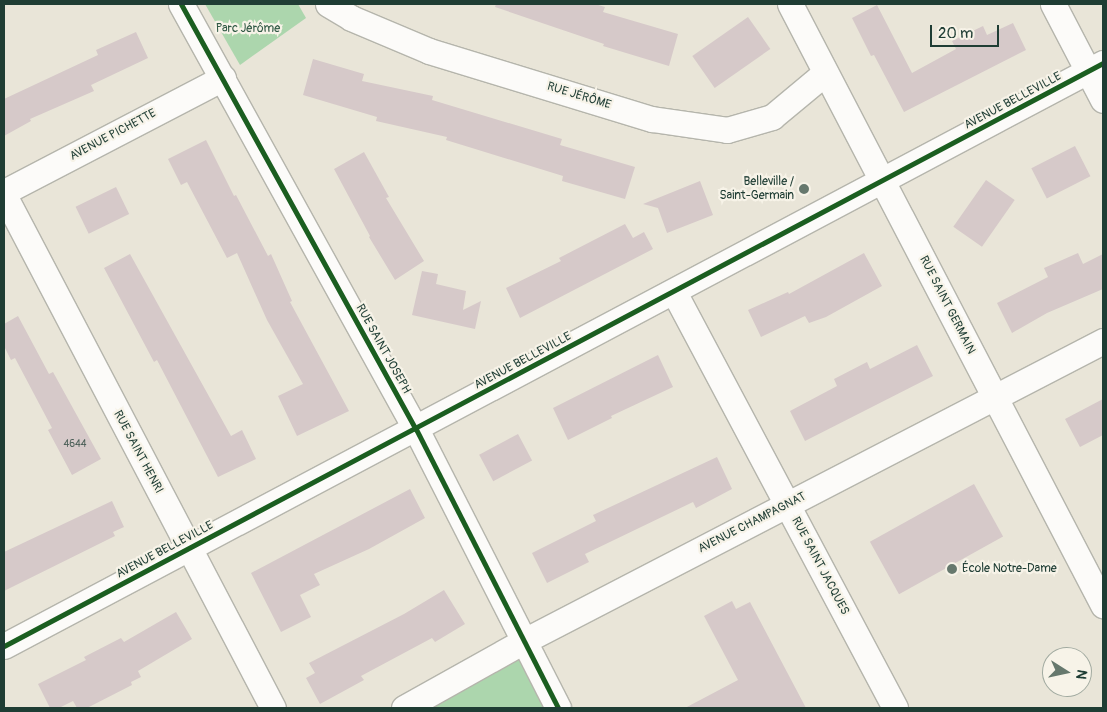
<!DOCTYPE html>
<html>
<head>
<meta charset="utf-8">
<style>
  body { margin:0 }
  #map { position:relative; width:1107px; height:712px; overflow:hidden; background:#e9e5d8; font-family:Pangolin,sans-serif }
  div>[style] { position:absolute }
  .green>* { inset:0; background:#acd6ad }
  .building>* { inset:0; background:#d6c9c9; transform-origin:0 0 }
  .roads { filter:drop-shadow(1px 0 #b5b5ac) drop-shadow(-1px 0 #b5b5ac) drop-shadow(0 1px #b5b5ac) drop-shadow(0 -1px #b5b5ac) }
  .minor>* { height:25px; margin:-12.5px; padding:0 12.5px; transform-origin:12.5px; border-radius:12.5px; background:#fcfbf9 }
  .cycleway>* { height:5px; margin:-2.5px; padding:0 2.5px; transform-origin:2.5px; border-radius:2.5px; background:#1b5e20 }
  .dots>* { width:14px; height:14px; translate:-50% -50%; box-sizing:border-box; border:2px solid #f7f3e8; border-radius:50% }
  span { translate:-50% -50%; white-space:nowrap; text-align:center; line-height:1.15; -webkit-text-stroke:4.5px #f7f3e8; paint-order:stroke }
  .number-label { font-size:10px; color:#4d6059 }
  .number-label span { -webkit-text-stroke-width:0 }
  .park-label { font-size:12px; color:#315945 }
  .street-label { font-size:12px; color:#1f3d34 }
  .poi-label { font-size:12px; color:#1f3d34 }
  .right { translate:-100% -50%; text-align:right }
  .left { translate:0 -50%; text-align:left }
  .frame { position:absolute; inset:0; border:5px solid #1f3d34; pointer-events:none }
  .north { position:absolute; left:1042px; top:647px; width:50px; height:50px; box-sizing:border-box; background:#f7f3e8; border:1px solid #a1aaa0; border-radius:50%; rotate:100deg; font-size:14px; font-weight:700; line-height:20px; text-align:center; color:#1f3d34 }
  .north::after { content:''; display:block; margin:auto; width:18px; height:22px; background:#66786d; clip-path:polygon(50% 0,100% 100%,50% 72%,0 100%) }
  .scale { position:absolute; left:930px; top:25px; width:69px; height:22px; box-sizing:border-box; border:2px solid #1f3d34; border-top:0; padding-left:6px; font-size:15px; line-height:18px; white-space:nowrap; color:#1f3d34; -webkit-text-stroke:4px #f7f3e8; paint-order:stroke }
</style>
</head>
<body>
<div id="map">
  <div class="green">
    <i style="clip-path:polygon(205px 4px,298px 4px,306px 18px,240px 65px)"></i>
    <i style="clip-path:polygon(524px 641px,558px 708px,404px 708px)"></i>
  </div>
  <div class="building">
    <i style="clip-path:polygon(496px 4px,595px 4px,605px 7px,603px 12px,678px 34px,669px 66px,603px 46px,604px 44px,495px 7px)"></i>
    <i style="clip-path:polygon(877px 5px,912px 73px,956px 49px,952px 41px,983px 26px,987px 35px,1013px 23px,1026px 50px,904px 112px,874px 55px,871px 56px,852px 18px)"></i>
    <i style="left:748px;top:17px;width:39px;height:68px;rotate:55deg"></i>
    <i style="clip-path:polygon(136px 32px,148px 58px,91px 85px,94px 91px,30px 119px,31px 121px,4px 136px,4px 99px,98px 55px,96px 50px)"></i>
    <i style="clip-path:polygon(313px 59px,364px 74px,362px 81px,433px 96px,432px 100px,562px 139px,560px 145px,635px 167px,625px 199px,562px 181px,563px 176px,446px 140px,447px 137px,376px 121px,377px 117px,303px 95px)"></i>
    <i style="clip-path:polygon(206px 140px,234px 196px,236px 195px,268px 256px,271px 254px,292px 301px,290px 302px,349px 411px,297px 436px,278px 396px,303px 384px,267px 320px,237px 253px,227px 258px,187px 182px,181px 185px,168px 159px)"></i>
    <i style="left:1075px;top:146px;width:34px;height:49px;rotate:63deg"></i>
    <i style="clip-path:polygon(364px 152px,389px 197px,386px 198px,424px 261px,395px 280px,369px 237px,370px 236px,334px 169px)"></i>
    <i style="left:986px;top:180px;width:35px;height:57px;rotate:35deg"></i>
    <i style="clip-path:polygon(700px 181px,713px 215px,667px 233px,658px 208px,643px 204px)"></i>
    <i style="left:116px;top:187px;width:30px;height:45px;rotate:64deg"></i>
    <i style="clip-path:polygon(625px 224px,633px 238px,644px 232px,653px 249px,520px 318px,506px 288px,561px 261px,559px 258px)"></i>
    <i style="clip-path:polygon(864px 253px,882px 286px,826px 317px,809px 323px,805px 316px,761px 337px,748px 310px,788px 292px,789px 294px)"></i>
    <i style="clip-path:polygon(1078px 253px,1083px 264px,1103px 254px,1103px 289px,1047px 313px,1012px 333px,997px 303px,1048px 277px,1044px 268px)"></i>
    <i style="clip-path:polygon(130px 254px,231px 436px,242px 430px,256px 459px,218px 477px,157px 360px,154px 362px,104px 268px)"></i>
    <i style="clip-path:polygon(422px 271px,438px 274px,436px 284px,466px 291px,463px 310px,481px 301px,475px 329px,412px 315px)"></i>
    <i style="clip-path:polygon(18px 316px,49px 374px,53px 372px,101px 459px,72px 475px,48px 430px,52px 428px,15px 358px,11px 360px,4px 346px,4px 324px)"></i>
    <i style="clip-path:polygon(917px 345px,933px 376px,805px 441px,790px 411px,837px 386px,834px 379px,867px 362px,870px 369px)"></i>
    <i style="clip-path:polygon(658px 355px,673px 387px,611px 416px,612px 418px,568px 440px,553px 408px)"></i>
    <i style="clip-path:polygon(1103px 399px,1103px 435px,1080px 447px,1065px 419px)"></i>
    <i style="left:518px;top:434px;width:30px;height:44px;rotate:62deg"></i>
    <i style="clip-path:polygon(717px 457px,732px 489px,696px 508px,693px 502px,585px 554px,589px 562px,547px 583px,532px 553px,596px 521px,593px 515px)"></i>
    <i style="left:974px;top:484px;width:60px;height:119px;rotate:61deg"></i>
    <i style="clip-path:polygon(410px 489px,425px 518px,369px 549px,314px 574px,320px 585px,300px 595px,311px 617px,281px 632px,251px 573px)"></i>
    <i style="clip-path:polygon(112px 501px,124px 527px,113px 532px,115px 536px,4px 591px,4px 552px)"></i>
    <i style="clip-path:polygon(444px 590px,465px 624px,435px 642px,432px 638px,361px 676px,364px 680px,320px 704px,306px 678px,315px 673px,309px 663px,404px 614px)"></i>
    <i style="clip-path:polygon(732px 601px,736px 609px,750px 602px,806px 708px,685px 708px,738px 680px,704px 616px)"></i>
    <i style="clip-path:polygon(176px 612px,192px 639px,138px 671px,141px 677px,131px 682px,132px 685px,87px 708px,77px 708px,73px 701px,59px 708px,50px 708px,38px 684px,86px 660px,84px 657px,121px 638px,124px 642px)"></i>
  </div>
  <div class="roads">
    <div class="minor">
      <i style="left:181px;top:4px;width:486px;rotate:61.1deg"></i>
      <i style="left:416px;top:429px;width:313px;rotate:63deg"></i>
      <i style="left:328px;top:4px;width:27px;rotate:31deg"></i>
      <i style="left:351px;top:18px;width:85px;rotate:22.9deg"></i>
      <i style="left:429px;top:51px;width:233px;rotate:17deg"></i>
      <i style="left:652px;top:119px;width:76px;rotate:8.3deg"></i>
      <i style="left:727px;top:130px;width:47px;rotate:-16.1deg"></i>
      <i style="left:772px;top:117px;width:69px;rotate:-39.7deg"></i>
      <i style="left:790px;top:4px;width:678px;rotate:62.49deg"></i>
      <i style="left:1053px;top:4px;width:108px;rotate:62.5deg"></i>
      <i style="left:4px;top:192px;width:247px;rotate:-27.5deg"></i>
      <i style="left:4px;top:195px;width:579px;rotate:62.33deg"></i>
      <i style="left:674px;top:292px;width:471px;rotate:62deg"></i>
      <i style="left:4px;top:646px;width:1244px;rotate:-27.95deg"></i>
      <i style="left:404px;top:708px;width:137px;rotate:-29.2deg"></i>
      <i style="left:524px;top:641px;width:652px;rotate:-27.39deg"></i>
    </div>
  </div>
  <div class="cycleway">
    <i style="left:181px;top:4px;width:486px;rotate:61.1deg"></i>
    <i style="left:416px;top:429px;width:313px;rotate:63deg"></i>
    <i style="left:4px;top:646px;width:1244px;rotate:-27.95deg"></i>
  </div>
  <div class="dots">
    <i style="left:804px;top:189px;background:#66786d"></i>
    <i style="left:952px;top:569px;background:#66786d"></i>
  </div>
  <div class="number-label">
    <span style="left:75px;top:445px">4644</span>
  </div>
  <div class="park-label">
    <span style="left:248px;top:29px">Parc Jérôme</span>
  </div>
  <div class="street-label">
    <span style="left:579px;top:96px;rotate:17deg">RUE JÉRÔME</span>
    <span style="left:1013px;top:101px;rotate:-28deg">AVENUE BELLEVILLE</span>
    <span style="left:113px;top:135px;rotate:-28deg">AVENUE PICHETTE</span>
    <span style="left:947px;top:305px;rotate:63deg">RUE SAINT GERMAIN</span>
    <span style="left:383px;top:349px;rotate:61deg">RUE SAINT JOSEPH</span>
    <span style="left:523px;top:361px;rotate:-28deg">AVENUE BELLEVILLE</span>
    <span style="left:138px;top:452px;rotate:62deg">RUE SAINT HENRI</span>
    <span style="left:752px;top:523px;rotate:-27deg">AVENUE CHAMPAGNAT</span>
    <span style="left:165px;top:550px;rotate:-28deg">AVENUE BELLEVILLE</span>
    <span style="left:820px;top:566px;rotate:62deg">RUE SAINT JACQUES</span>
  </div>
  <div class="poi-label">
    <span class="right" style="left:794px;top:189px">Belleville /<br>Saint-Germain</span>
    <span class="left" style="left:962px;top:569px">École Notre-Dame</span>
  </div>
  <div class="frame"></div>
  <div class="north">N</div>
  <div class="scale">20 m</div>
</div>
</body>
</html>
